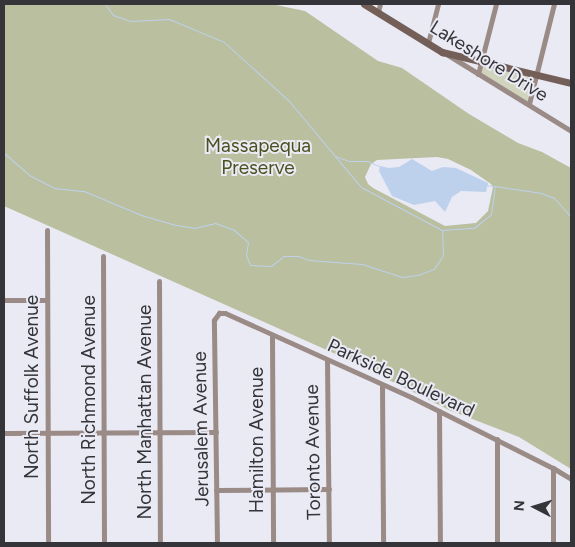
<!DOCTYPE html>
<html>
<head>
<meta charset="utf-8">
<style>
  body { margin:0 }
  #map { position:relative; width:575px; height:547px; overflow:hidden; background:#e9eaf4; font-family:Figtree,sans-serif }
  div>[style] { position:absolute }
  .green>* { inset:0; background:#d0d4bc }
  .forest>* { inset:0; background:#babf9f }
  .water>* { inset:0; background:#bed1ec }
  .stream>* { height:1px; margin:-0.5px; padding:0 0.5px; transform-origin:0.5px; border-radius:0.5px; background:#bed1ec }
  .street>* { height:5px; margin:-2.5px; padding:0 2.5px; transform-origin:2.5px; border-radius:2.5px; background:#9b8b87 }
  .secondary>* { height:7px; margin:-3.5px; padding:0 3.5px; transform-origin:3.5px; border-radius:3.5px; background:#745e58 }
  span { translate:-50% -50%; white-space:nowrap; text-align:center; line-height:1.15; -webkit-text-stroke:4px #e9eaf4; paint-order:stroke }
  .street-label { font-size:19px; color:#353539 }
  .park-label { font-size:19px; color:#4c501d }
  .frame { position:absolute; inset:0; border:5px solid #353539; pointer-events:none }
  .north { position:absolute; left:510px; top:482px; width:50px; height:50px; -webkit-text-stroke:4px #e9eaf4; paint-order:stroke; rotate:275deg; font-size:14px; font-weight:700; line-height:20px; text-align:center; color:#353539 }
  .north::after { content:''; display:block; margin:auto; width:18px; height:22px; background:#353539; clip-path:polygon(50% 0,100% 100%,50% 72%,0 100%) }
</style>
</head>
<body>
<div id="map">
  <div class="green">
    <i style="clip-path:polygon(482px 61px,536px 74px,529px 104px,478px 74px)"></i>
  </div>
  <div class="forest">
    <i style="clip-path:polygon(evenodd,4px 4px,271px 4px,305px 11px,378px 61px,402px 68px,469px 114px,518px 143px,542px 152px,571px 168px,571px 469px,519px 437px,449px 410px,349px 360px,4px 206px,4px 4px,437px 157px,448px 159px,471px 170px,491px 184px,493px 187px,488px 211px,476px 223px,445px 226px,373px 188px,368px 184px,365px 177px,371px 164px,377px 160px,437px 157px)"></i>
  </div>
  <div class="water">
    <i style="clip-path:polygon(412px 159px,432px 171px,443px 167px,456px 168px,488px 183px,486px 192px,461px 191px,452px 197px,445px 212px,435px 201px,414px 205px,392px 196px,379px 171px,380px 166px,389px 168px,399px 167px)"></i>
  </div>
  <div class="stream">
    <i style="left:105px;top:4px;width:14px;rotate:54deg"></i>
    <i style="left:113px;top:15px;width:18px;rotate:19deg"></i>
    <i style="left:130px;top:21px;width:39px;rotate:-3deg"></i>
    <i style="left:169px;top:19px;width:60px;rotate:22.7deg"></i>
    <i style="left:224px;top:42px;width:88px;rotate:42.2deg"></i>
    <i style="left:289px;top:101px;width:112px;rotate:50.1deg"></i>
    <i style="left:361px;top:187px;width:92px;rotate:28deg"></i>
    <i style="left:442px;top:230px;width:32px;rotate:-4deg"></i>
    <i style="left:474px;top:228px;width:22px;rotate:-39deg"></i>
    <i style="left:491px;top:214px;width:28px;rotate:-82deg"></i>
    <i style="left:495px;top:186px;width:47px;rotate:8.7deg"></i>
    <i style="left:541px;top:193px;width:14px;rotate:21deg"></i>
    <i style="left:554px;top:198px;width:25px;rotate:48deg"></i>
    <i style="left:4px;top:153px;width:33px;rotate:41deg"></i>
    <i style="left:29px;top:175px;width:28px;rotate:27deg"></i>
    <i style="left:54px;top:188px;width:30px;rotate:6deg"></i>
    <i style="left:84px;top:191px;width:62px;rotate:22.8deg"></i>
    <i style="left:141px;top:215px;width:36px;rotate:16deg"></i>
    <i style="left:176px;top:225px;width:18px;rotate:9deg"></i>
    <i style="left:194px;top:228px;width:22px;rotate:-13deg"></i>
    <i style="left:215px;top:223px;width:20px;rotate:20deg"></i>
    <i style="left:234px;top:230px;width:18px;rotate:41deg"></i>
    <i style="left:248px;top:242px;width:13px;rotate:99deg"></i>
    <i style="left:246px;top:255px;width:11px;rotate:68deg"></i>
    <i style="left:250px;top:265px;width:21px;rotate:3deg"></i>
    <i style="left:271px;top:266px;width:16px;rotate:-38deg"></i>
    <i style="left:284px;top:256px;width:14px"></i>
    <i style="left:298px;top:256px;width:12px;rotate:20deg"></i>
    <i style="left:309px;top:260px;width:53px;rotate:4.3deg"></i>
    <i style="left:362px;top:264px;width:42px;rotate:18deg"></i>
    <i style="left:402px;top:277px;width:16px;rotate:-7deg"></i>
    <i style="left:418px;top:275px;width:17px;rotate:-21deg"></i>
    <i style="left:434px;top:269px;width:17px;rotate:-57deg"></i>
    <i style="left:443px;top:255px;width:25px;rotate:-92deg"></i>
    <i style="left:335px;top:156px;width:15px;rotate:20deg"></i>
    <i style="left:349px;top:161px;width:18px"></i>
    <i style="left:367px;top:161px;width:15px;rotate:23deg"></i>
    <i style="left:485px;top:185px;width:9px;rotate:6deg"></i>
  </div>
  <div class="street">
    <i style="left:378px;top:12px;width:8px;rotate:-76deg"></i>
    <i style="left:428px;top:43px;width:40px;rotate:-75.6deg"></i>
    <i style="left:448px;top:55px;width:145px;rotate:31.7deg"></i>
    <i style="left:478px;top:74px;width:72px;rotate:-75.6deg"></i>
    <i style="left:529px;top:104px;width:103px;rotate:-76deg"></i>
    <i style="left:47px;top:230px;width:313px;rotate:89.8deg"></i>
    <i style="left:103px;top:256px;width:287px;rotate:89.8deg"></i>
    <i style="left:159px;top:281px;width:262px;rotate:89.8deg"></i>
    <i style="left:4px;top:300px;width:43px"></i>
    <i style="left:272px;top:336px;width:207px;rotate:89.7deg"></i>
    <i style="left:327px;top:361px;width:182px;rotate:89.4deg"></i>
    <i style="left:382px;top:385px;width:158px;rotate:89.6deg"></i>
    <i style="left:439px;top:411px;width:132px;rotate:89.6deg"></i>
    <i style="left:4px;top:433px;width:212px;rotate:-0.3deg"></i>
    <i style="left:497px;top:439px;width:104px;rotate:90deg"></i>
    <i style="left:553px;top:468px;width:75px;rotate:90deg"></i>
    <i style="left:216px;top:490px;width:113px;rotate:-0.5deg"></i>
    <i style="left:217px;top:543px;width:223px;rotate:-90.8deg"></i>
    <i style="left:214px;top:320px;width:9px;rotate:-54deg"></i>
    <i style="left:219px;top:313px;width:6px"></i>
    <i style="left:225px;top:313px;width:204px;rotate:24.3deg"></i>
    <i style="left:411px;top:397px;width:159px;rotate:26.6deg"></i>
    <i style="left:553px;top:468px;width:21px;rotate:31deg"></i>
  </div>
  <div class="secondary">
    <i style="left:364px;top:4px;width:92px;rotate:31.6deg"></i>
    <i style="left:442px;top:52px;width:133px;rotate:13.5deg"></i>
  </div>
  <div class="street-label">
    <span style="left:489px;top:61px;rotate:32deg">Lakeshore Drive</span>
    <span style="left:401px;top:378px;rotate:25deg">Parkside Boulevard</span>
    <span style="left:32px;top:387px;rotate:-90deg">North Suffolk Avenue</span>
    <span style="left:89px;top:400px;rotate:-90deg">North Richmond Avenue</span>
    <span style="left:145px;top:412px;rotate:-90deg">North Manhattan Avenue</span>
    <span style="left:201px;top:429px;rotate:-91deg">Jerusalem Avenue</span>
    <span style="left:257px;top:440px;rotate:-90deg">Hamilton Avenue</span>
    <span style="left:313px;top:452px;rotate:-91deg">Toronto Avenue</span>
  </div>
  <div class="park-label">
    <span style="left:258px;top:157px">Massapequa<br>Preserve</span>
  </div>
  <div class="frame"></div>
  <div class="north">N</div>
</div>
</body>
</html>
